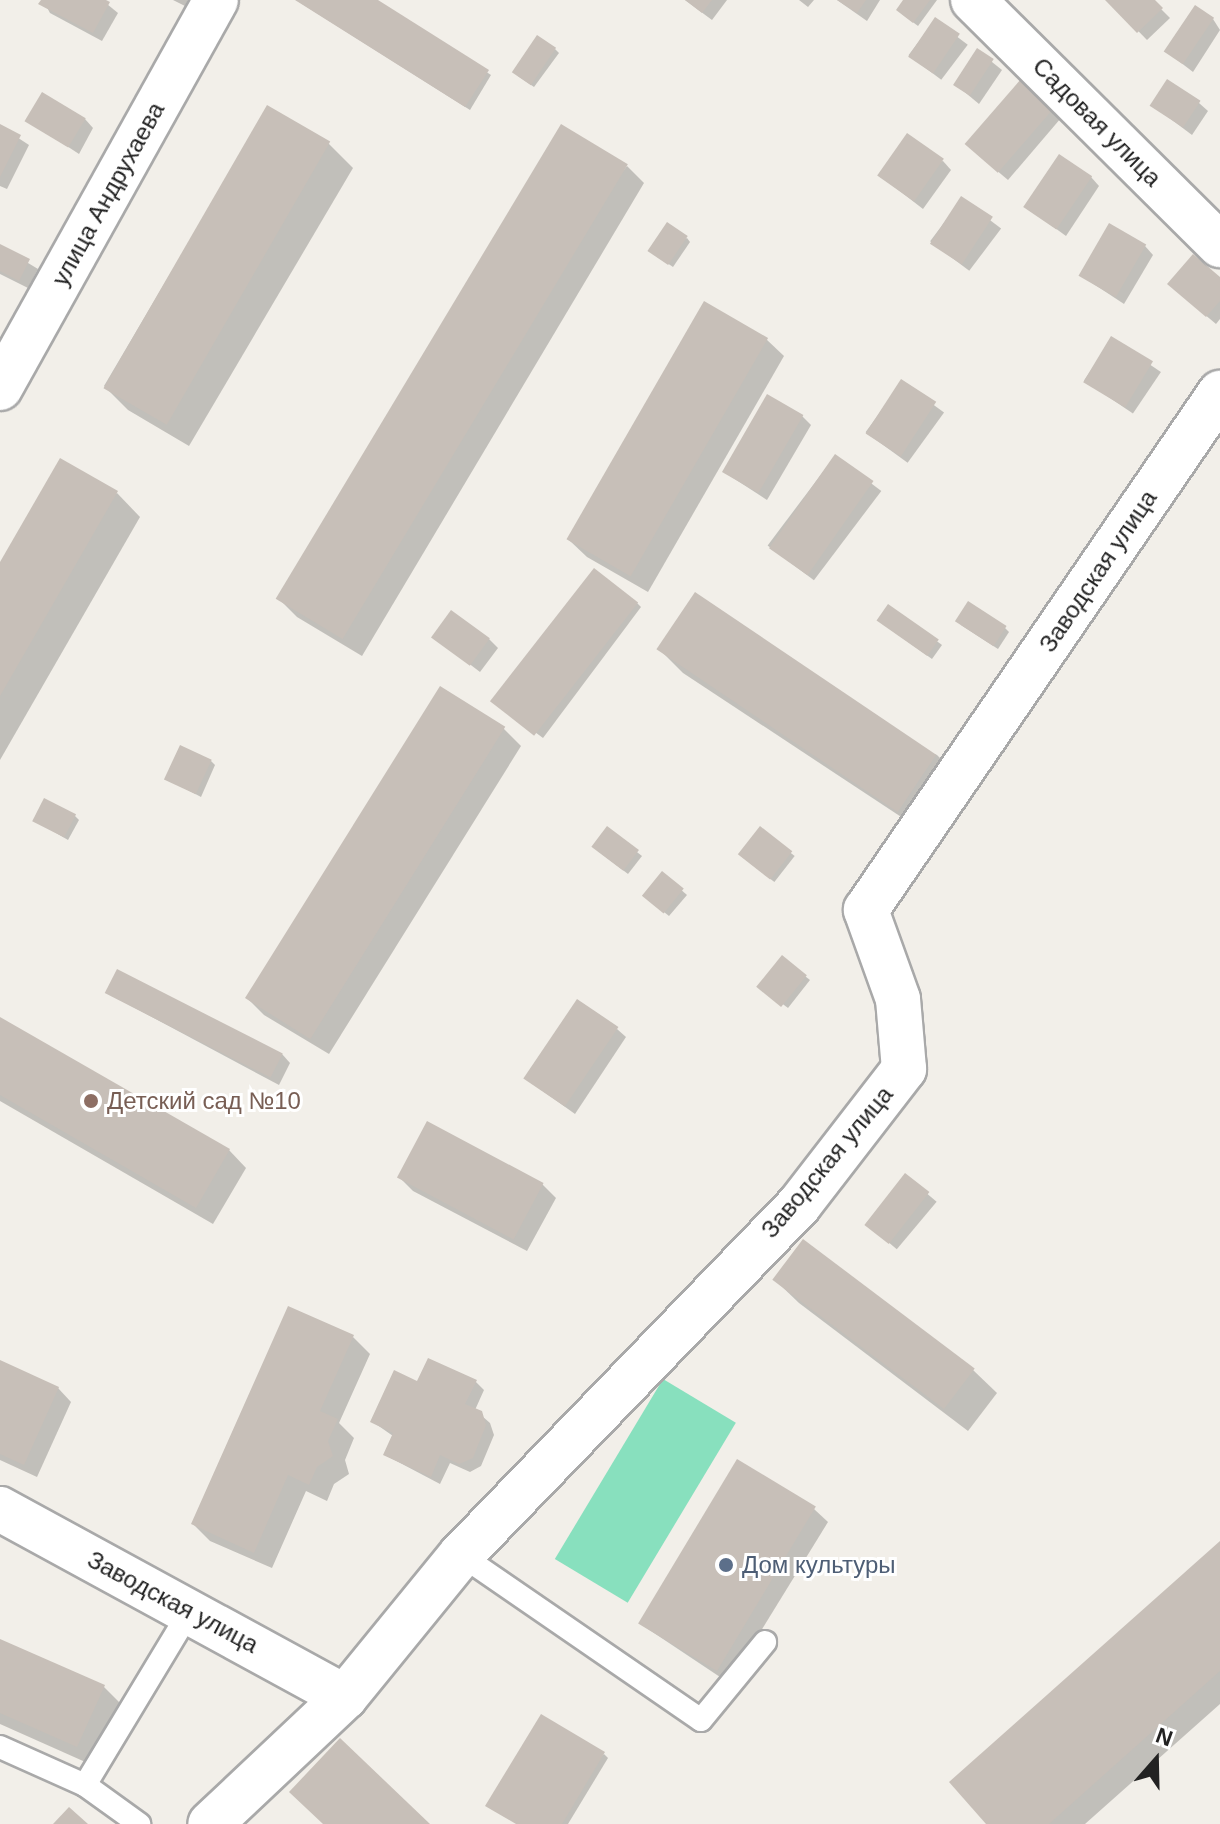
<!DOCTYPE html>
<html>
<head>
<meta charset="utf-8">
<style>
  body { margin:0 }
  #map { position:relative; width:1220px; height:1824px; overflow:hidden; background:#f2efe9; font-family:Arial,sans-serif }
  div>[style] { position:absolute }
  .pitch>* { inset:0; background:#88e0be; transform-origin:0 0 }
  .shadow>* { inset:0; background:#0003; transform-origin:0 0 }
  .building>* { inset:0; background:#c7bfb8; transform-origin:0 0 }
  .roads { filter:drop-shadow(2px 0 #a9a9a9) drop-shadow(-2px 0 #a9a9a9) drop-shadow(0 2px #a9a9a9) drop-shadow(0 -2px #a9a9a9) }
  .service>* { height:22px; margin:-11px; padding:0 11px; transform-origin:11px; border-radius:11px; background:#fff }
  .minor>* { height:44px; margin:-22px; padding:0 22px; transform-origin:22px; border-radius:22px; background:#fff }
  .dots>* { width:22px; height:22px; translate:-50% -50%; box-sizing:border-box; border:4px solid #fff; border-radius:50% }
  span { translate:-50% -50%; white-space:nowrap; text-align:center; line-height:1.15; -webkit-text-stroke:6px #fff; paint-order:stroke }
  .street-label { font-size:24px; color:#222 }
  .education-label { font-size:24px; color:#785e54 }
  .left { translate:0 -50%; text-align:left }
  .service-label { font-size:24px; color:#4e5e75 }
  .north { position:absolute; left:1116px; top:1720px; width:80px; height:80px; -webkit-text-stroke:6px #fff; paint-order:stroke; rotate:20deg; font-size:22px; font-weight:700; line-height:32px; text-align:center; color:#222 }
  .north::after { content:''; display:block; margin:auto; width:28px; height:36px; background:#222; clip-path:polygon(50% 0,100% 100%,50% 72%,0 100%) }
</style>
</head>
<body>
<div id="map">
  <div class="pitch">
    <i style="left:663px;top:1379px;width:85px;height:210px;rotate:31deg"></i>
  </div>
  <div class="shadow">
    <i style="clip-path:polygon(43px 0,102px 0,118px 13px,102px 41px,50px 13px)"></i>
    <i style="clip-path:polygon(173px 0,188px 0,185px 6px)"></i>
    <i style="clip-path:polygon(296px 0,375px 0,491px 75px,470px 110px)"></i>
    <i style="clip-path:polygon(685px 0,727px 0,712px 20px)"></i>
    <i style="clip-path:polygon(799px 0,814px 0,808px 7px)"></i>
    <i style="clip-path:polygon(837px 0,880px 0,867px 21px)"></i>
    <i style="clip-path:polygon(906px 0,937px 0,918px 26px,902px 14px)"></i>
    <i style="clip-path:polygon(1108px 0,1152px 0,1170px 18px,1147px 40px)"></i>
    <i style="clip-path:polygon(1213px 19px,1220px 30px,1193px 72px,1167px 52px)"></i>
    <i style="left:935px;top:20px;width:41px;height:44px;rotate:37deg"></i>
    <i style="clip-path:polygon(555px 49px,559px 53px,534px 87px,518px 76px)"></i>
    <i style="clip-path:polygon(977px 50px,1002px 70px,979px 104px,955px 84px)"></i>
    <i style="clip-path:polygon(1199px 103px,1208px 111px,1192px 135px,1152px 105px)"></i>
    <i style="clip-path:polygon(268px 108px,329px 144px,353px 168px,189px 446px,128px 410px,104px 386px)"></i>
    <i style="clip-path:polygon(1053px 109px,1061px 118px,1008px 180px,976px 153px)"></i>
    <i style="clip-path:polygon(85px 119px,93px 128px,79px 154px,27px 120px)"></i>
    <i style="clip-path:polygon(0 126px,29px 145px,7px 189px,0 186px)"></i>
    <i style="clip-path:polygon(943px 161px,951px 170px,923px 209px,879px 175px)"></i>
    <i style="clip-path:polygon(627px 166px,644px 183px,362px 656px,297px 617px,280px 600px)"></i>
    <i style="clip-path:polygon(1091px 177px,1099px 186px,1066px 236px,1026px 207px)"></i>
    <i style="left:962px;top:199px;width:49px;height:53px;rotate:37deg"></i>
    <i style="clip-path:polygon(687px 238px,690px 242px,673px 267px,654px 254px)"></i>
    <i style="clip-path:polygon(0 246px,38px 269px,28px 288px,0 274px)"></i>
    <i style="clip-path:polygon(1145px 246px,1153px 255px,1124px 304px,1080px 275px)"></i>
    <i style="clip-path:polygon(1220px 280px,1220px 319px,1216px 324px,1179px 293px)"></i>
    <i style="clip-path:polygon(766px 339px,784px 356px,648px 592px,587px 557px,569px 540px)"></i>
    <i style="left:1112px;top:339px;width:59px;height:50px;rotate:34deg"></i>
    <i style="left:902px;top:382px;width:52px;height:62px;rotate:36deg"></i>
    <i style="clip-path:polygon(802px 416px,811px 425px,767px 500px,724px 472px)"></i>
    <i style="left:835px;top:456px;width:58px;height:112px;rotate:37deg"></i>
    <i style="clip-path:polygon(117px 493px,140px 517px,0 760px,0 566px)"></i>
    <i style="clip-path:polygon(637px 603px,641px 607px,543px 738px,500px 706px)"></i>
    <i style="clip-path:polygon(883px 624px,938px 642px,942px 645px,932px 659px)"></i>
    <i style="clip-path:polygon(961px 625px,1005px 628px,1009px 632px,998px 649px)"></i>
    <i style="clip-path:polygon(434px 637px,489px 639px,498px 648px,480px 672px)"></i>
    <i style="clip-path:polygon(659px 649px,937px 755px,960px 778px,924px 832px,683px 673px)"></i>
    <i style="clip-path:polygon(440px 689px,504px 729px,521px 746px,329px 1054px,264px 1015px,247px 998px)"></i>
    <i style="clip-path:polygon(211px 761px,215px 765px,201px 797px,167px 779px)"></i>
    <i style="clip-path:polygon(75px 816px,79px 820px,68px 840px,34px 820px)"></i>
    <i style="clip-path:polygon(607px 829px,642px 856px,628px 874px,598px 851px)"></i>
    <i style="left:760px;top:829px;width:44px;height:33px;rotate:38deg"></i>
    <i style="clip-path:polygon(663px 874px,687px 895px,669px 916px,649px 900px)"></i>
    <i style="clip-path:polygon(782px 958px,810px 980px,788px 1008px,764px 990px)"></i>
    <i style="clip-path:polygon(107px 993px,282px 1054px,290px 1063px,279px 1085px)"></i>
    <i style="clip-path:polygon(0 1019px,229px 1150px,246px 1168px,213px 1224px,0 1101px)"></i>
    <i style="clip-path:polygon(617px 1029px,626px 1037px,575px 1114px,526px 1079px)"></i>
    <i style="left:906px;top:1176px;width:40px;height:62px;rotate:40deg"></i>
    <i style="clip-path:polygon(400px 1178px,542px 1184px,556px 1198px,527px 1251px,413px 1191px)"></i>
    <i style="clip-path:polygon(775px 1280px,973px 1370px,997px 1393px,968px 1431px,799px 1303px)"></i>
    <i style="clip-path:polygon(353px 1337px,370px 1354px,339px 1423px,354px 1438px,345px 1460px,349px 1474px,334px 1484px,327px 1501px,306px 1491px,272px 1568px,210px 1541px,193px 1524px)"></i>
    <i style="clip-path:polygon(0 1362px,58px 1388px,71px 1402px,37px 1477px,0 1460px)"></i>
    <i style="clip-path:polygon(475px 1381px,484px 1390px,475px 1410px,490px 1423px,494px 1435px,481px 1466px,470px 1472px,450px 1463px,440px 1484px,385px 1455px,393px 1436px,373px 1422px,418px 1383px)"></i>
    <i style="clip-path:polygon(814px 1509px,828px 1522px,729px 1683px,639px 1623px)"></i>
    <i style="clip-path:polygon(1220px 1544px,1220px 1704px,1085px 1824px,989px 1824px)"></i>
    <i style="clip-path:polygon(0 1641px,104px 1687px,127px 1710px,101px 1769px,0 1724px)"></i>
    <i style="clip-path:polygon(604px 1754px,608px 1758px,568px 1824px,516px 1824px)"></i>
  </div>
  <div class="building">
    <i style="clip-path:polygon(41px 0,106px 0,110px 2px,93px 33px,38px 4px)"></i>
    <i style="clip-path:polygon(295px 0,378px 0,489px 70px,465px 107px)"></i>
    <i style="clip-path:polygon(685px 0,712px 0,702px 13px)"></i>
    <i style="clip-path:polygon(837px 0,866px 0,857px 13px)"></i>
    <i style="clip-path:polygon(903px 0,930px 0,913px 23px,896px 10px)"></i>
    <i style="clip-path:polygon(1105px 0,1155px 0,1163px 8px,1137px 33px)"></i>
    <i style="left:1195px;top:5px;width:23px;height:56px;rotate:34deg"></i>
    <i style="left:935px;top:17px;width:30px;height:48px;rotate:34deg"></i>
    <i style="left:537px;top:35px;width:23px;height:45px;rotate:34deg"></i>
    <i style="left:977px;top:48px;width:20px;height:44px;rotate:33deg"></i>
    <i style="left:1021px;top:79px;width:44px;height:86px;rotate:41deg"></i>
    <i style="left:1167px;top:79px;width:40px;height:32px;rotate:33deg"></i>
    <i style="left:42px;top:92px;width:51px;height:34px;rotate:31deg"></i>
    <i style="left:267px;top:105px;width:73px;height:327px;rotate:30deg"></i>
    <i style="clip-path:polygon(0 124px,21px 135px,0 177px)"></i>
    <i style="left:561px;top:124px;width:78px;height:554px;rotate:31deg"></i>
    <i style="left:907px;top:133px;width:45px;height:52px;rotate:35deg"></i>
    <i style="left:1059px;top:154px;width:40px;height:64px;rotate:34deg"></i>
    <i style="left:961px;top:196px;width:38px;height:57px;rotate:33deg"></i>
    <i style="left:667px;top:222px;width:25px;height:35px;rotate:34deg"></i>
    <i style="left:1109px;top:223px;width:43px;height:61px;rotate:30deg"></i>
    <i style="clip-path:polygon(0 244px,30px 259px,19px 281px,0 271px)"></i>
    <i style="clip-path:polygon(1193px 254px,1220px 277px,1220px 301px,1206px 317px,1167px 284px)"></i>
    <i style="left:704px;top:301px;width:74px;height:275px;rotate:30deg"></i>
    <i style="left:1111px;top:336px;width:49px;height:54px;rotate:31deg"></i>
    <i style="left:901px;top:379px;width:42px;height:65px;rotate:33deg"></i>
    <i style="left:767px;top:394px;width:42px;height:90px;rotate:30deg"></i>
    <i style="left:835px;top:454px;width:47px;height:115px;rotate:35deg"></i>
    <i style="clip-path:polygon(60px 458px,118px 491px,0 696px,0 562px)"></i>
    <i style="left:594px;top:568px;width:56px;height:169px;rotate:38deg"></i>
    <i style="left:695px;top:592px;width:291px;height:69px;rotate:34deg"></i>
    <i style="left:968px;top:601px;width:46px;height:24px;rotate:33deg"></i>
    <i style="left:888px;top:604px;width:62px;height:20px;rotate:35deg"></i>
    <i style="left:451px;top:610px;width:48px;height:34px;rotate:36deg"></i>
    <i style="left:440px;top:686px;width:77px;height:368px;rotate:32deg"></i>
    <i style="left:180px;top:745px;width:35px;height:38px;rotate:25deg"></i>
    <i style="left:44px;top:798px;width:36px;height:26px;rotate:27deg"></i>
    <i style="left:607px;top:826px;width:40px;height:26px;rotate:37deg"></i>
    <i style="left:760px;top:826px;width:41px;height:36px;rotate:38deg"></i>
    <i style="left:662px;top:871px;width:28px;height:32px;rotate:39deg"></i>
    <i style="left:782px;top:955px;width:32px;height:41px;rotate:39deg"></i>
    <i style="left:117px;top:969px;width:186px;height:27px;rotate:27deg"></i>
    <i style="left:577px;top:999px;width:50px;height:96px;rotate:34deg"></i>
    <i style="clip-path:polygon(0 1017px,230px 1149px,196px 1208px,0 1095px)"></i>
    <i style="left:427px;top:1121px;width:132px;height:64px;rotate:28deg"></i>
    <i style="left:905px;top:1173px;width:31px;height:66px;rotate:38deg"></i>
    <i style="left:803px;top:1239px;width:215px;height:51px;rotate:37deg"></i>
    <i style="clip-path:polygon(288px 1306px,354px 1335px,320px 1411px,338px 1419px,328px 1441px,333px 1456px,317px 1467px,309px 1485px,288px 1475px,254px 1553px,191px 1524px)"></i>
    <i style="clip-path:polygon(428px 1358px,477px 1380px,465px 1404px,482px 1411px,486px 1425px,473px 1458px,459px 1464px,440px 1455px,431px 1477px,383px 1455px,393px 1433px,370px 1422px,394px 1370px,417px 1381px)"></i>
    <i style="clip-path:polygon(0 1360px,59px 1387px,24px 1465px,0 1454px)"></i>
    <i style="left:737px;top:1459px;width:92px;height:192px;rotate:31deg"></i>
    <i style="clip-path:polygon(1220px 1541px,1220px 1671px,1049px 1824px,986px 1824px,949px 1782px)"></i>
    <i style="clip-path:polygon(0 1639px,105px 1685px,77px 1747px,0 1713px)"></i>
    <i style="clip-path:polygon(541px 1714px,605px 1752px,562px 1824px,516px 1824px,485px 1806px)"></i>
    <i style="clip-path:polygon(340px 1738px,430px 1824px,323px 1824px,289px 1792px)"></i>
    <i style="clip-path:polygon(69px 1807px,88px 1824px,53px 1824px)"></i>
  </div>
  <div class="roads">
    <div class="service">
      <i style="left:461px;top:1555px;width:291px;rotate:34.5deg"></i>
      <i style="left:701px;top:1720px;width:101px;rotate:-50.6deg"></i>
      <i style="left:0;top:1747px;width:93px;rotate:24.1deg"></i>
      <i style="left:85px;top:1785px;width:67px;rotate:35.8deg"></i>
      <i style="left:85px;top:1785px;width:203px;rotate:-58.9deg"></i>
    </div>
    <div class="minor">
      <i style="left:973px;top:0;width:348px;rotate:44.8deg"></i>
      <i style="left:0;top:388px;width:444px;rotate:-60.9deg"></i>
      <i style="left:0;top:1509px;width:393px;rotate:28.6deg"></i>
      <i style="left:345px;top:1697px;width:185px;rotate:136.7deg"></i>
      <i style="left:345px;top:1697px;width:183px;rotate:-50.8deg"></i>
      <i style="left:461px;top:1555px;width:487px;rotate:-46deg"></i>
      <i style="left:799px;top:1205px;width:172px;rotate:-52.3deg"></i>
      <i style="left:904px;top:1069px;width:70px;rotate:-94.9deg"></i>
      <i style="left:898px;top:999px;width:95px;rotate:-109.8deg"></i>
      <i style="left:866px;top:910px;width:627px;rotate:-55.6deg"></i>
    </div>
  </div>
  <div class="dots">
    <i style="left:91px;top:1101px;background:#8d6e63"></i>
    <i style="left:726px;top:1565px;background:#5c6f8a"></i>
  </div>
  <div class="street-label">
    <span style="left:1097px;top:122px;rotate:45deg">Садовая улица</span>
    <span style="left:108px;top:194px;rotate:-61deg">улица Андрухаева</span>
    <span style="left:1098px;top:571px;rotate:-56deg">Заводская улица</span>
    <span style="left:827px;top:1162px;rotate:-50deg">Заводская улица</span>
    <span style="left:173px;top:1602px;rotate:28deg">Заводская улица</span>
  </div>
  <div class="education-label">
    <span class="left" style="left:107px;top:1101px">Детский сад №10</span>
  </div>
  <div class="service-label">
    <span class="left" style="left:742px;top:1565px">Дом культуры</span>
  </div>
  <div class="north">N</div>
</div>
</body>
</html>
